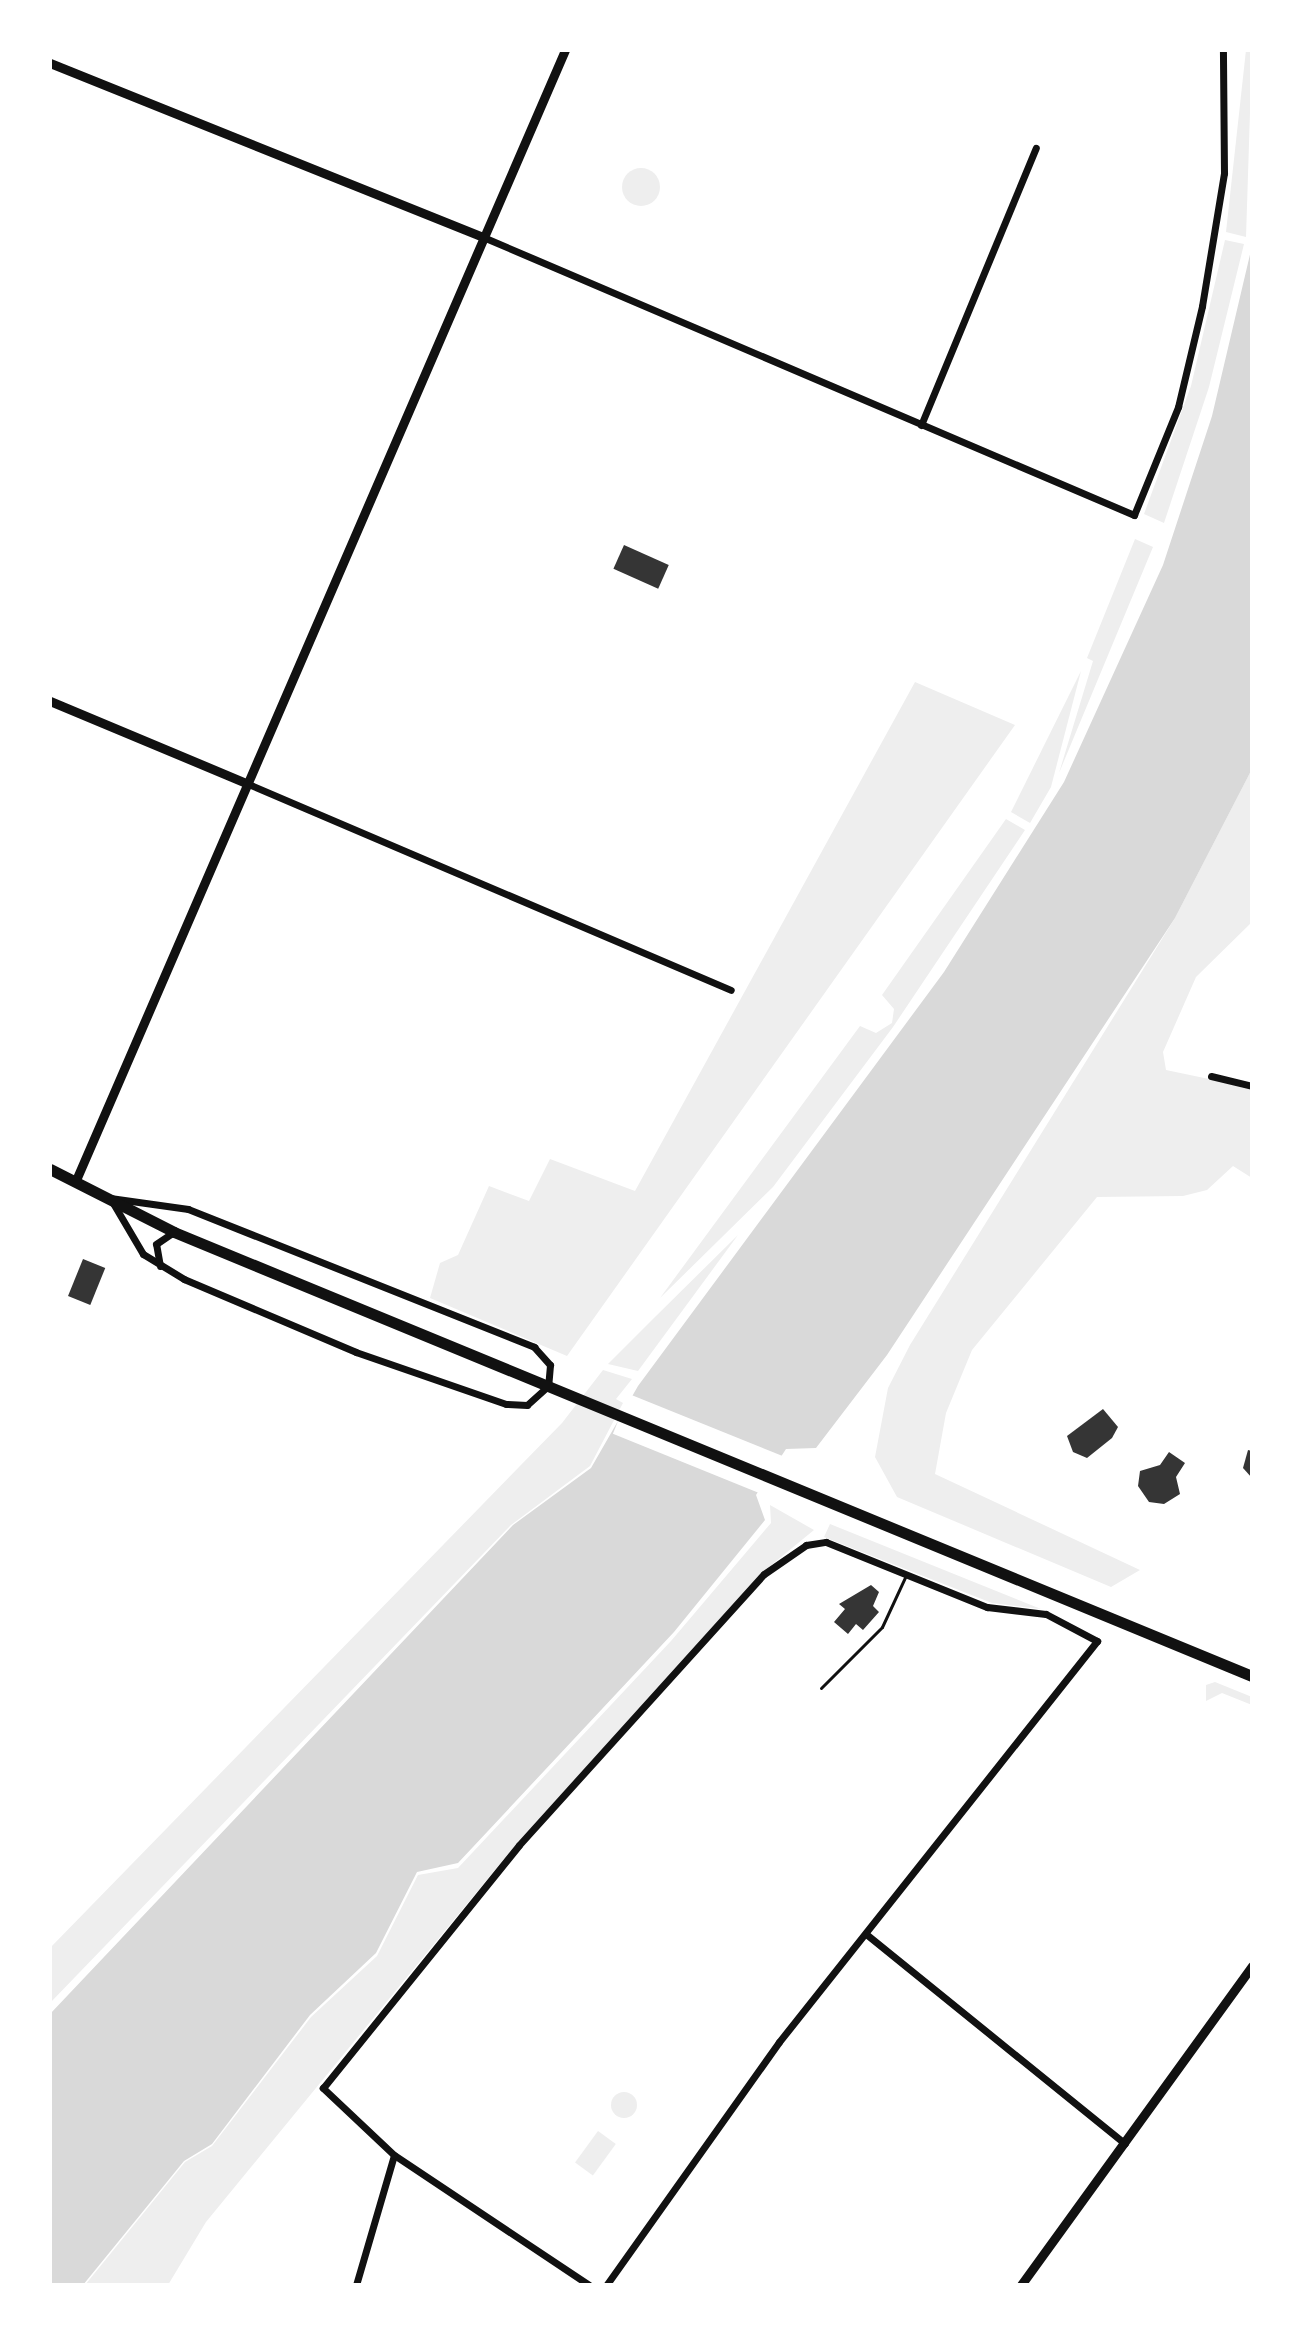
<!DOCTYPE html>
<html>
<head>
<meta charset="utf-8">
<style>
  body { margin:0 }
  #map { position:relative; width:1302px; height:2335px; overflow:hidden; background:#fff; font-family:Roboto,sans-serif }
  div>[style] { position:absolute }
  .green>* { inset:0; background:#eee; transform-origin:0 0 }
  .round { border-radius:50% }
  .water>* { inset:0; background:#d9d9d9 }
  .pier>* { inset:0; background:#fff; transform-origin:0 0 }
  .building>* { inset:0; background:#353535; transform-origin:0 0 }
  .service>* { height:3px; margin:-1.5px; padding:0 1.5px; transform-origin:1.5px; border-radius:1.5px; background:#111 }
  .minor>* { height:7px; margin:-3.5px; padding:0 3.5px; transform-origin:3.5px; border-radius:3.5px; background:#111 }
  .tertiary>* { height:9px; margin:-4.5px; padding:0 4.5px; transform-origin:4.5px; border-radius:4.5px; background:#111 }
  .primary>* { height:11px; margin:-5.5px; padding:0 5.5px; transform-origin:5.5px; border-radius:5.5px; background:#111 }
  span { translate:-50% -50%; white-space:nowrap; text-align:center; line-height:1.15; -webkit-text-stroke:6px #fff; paint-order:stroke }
  .frame { position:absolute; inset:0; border:52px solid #fff; pointer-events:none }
</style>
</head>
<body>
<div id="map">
  <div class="green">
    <i style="clip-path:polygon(1246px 50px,1252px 50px,1246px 237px,1226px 232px)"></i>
    <i class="round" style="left:622px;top:168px;width:38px;height:38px"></i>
    <i style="clip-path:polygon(1225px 240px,1244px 244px,1209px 387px,1164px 523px,1144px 514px,1191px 386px)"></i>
    <i style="clip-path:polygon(1135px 539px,1153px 547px,1059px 773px,1093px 661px,1087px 658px)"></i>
    <i style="clip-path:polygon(1081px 671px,1051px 787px,1030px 823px,1011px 812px)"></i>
    <i style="clip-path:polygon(915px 682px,1015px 725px,567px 1356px,430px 1298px,440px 1263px,458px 1255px,489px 1186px,529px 1201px,550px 1159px,635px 1191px)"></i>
    <i style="clip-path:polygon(1252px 769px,1252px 922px,1196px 977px,1163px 1052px,1166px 1070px,1252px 1088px,1252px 1178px,1233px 1166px,1207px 1190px,1183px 1196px,1097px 1197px,972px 1350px,946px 1413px,935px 1474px,1140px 1570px,1111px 1587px,897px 1497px,875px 1457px,888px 1388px,910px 1345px,1175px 918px)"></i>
    <i style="clip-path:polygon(1006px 819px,1025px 830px,893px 1027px,773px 1187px,660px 1298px,860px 1026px,876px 1033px,892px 1023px,894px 1009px,882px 995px)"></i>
    <i style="clip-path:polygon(738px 1235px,638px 1371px,608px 1364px,654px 1318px)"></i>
    <i style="clip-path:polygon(603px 1370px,632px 1379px,616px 1399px,623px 1403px,590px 1466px,511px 1525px,50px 2003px,50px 1948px,562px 1423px)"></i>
    <i style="clip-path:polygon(770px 1505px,814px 1530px,764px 1571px,517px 1843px,206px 2222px,168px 2285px,85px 2285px,185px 2162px,212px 2146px,311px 2017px,377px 1956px,418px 1875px,458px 1868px,671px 1641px,771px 1523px)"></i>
    <i style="clip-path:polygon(830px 1524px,959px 1576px,1041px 1609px,992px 1603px,824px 1537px)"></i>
    <i style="clip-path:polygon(1215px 1682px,1252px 1697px,1252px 1705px,1222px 1693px,1206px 1701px,1206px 1685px)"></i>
    <i class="round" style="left:611px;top:2092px;width:26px;height:26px"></i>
    <i style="left:598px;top:2131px;width:22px;height:39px;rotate:36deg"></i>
  </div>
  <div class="water">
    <i style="clip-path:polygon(1252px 246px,1252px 769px,1175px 918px,887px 1355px,816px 1448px,786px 1449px,756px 1495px,765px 1520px,674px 1632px,458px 1863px,417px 1872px,376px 1953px,310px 2015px,212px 2144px,184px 2161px,83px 2285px,50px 2285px,50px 2014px,513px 1525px,591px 1468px,638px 1386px,944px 972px,1064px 782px,1163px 565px,1212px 416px)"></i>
  </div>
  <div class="pier">
    <i style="left:629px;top:1394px;width:169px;height:43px;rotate:22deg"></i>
  </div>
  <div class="building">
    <i style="left:624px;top:545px;width:49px;height:26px;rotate:24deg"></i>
    <i style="left:83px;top:1259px;width:24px;height:40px;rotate:22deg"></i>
    <i style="clip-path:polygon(1103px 1409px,1118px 1427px,1112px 1438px,1087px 1458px,1073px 1452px,1067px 1436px)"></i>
    <i style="clip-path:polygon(1248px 1450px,1252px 1451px,1252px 1478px,1243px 1468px)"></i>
    <i style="clip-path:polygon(1169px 1452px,1185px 1463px,1176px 1477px,1180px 1494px,1164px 1504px,1149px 1502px,1138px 1486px,1140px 1471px,1160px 1465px)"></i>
    <i style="clip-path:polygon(871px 1585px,879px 1592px,873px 1606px,879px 1612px,863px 1630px,856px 1624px,848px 1634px,834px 1622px,845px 1609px,839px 1604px)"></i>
  </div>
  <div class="service">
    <i style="left:821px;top:1688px;width:86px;rotate:-45deg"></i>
    <i style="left:882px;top:1627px;width:57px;rotate:-65.2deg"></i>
  </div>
  <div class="minor">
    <i style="left:483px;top:237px;width:708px;rotate:23.12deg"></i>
    <i style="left:1134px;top:515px;width:117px;rotate:-67.8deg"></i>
    <i style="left:1178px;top:407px;width:104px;rotate:-76.6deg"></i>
    <i style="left:1202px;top:306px;width:135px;rotate:-80.6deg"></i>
    <i style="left:1224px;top:173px;width:123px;rotate:-90.5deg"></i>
    <i style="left:921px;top:425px;width:300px;rotate:-67.5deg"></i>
    <i style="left:246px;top:783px;width:527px;rotate:23.11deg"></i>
    <i style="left:1211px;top:1076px;width:42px;rotate:13.7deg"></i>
    <i style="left:110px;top:1198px;width:79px;rotate:8deg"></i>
    <i style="left:188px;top:1209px;width:373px;rotate:21.7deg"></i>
    <i style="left:534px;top:1347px;width:24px;rotate:48deg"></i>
    <i style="left:550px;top:1365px;width:21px;rotate:95deg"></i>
    <i style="left:548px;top:1386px;width:28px;rotate:138deg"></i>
    <i style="left:527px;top:1405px;width:21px;rotate:-177deg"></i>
    <i style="left:506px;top:1404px;width:159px;rotate:-160.9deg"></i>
    <i style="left:356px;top:1352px;width:187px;rotate:-157deg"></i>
    <i style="left:184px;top:1279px;width:48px;rotate:-148.6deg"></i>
    <i style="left:143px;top:1254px;width:65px;rotate:-120.5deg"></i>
    <i style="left:160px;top:1266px;width:22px;rotate:-100deg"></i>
    <i style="left:156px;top:1244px;width:22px;rotate:-34deg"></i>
    <i style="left:866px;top:1934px;width:333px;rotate:39deg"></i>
    <i style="left:356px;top:2285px;width:135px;rotate:-73.7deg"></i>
    <i style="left:589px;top:2285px;width:234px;rotate:-146.3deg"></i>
    <i style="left:394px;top:2155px;width:98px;rotate:-136.7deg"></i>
    <i style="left:323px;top:2088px;width:312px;rotate:-51.1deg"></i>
    <i style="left:519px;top:1845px;width:365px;rotate:-47.9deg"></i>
    <i style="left:764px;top:1574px;width:51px;rotate:-34.6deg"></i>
    <i style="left:806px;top:1545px;width:20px;rotate:-9deg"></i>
    <i style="left:826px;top:1542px;width:174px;rotate:22deg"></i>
    <i style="left:987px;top:1607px;width:59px;rotate:6.8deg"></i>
    <i style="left:1046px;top:1614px;width:58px;rotate:27.9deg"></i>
    <i style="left:1097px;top:1641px;width:512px;rotate:128.42deg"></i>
    <i style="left:779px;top:2042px;width:298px;rotate:125.4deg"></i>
  </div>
  <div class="tertiary">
    <i style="left:50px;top:63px;width:467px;rotate:21.9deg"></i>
    <i style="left:50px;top:701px;width:212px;rotate:22.7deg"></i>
    <i style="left:76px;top:1180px;width:1231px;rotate:-66.6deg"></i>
    <i style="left:1021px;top:2285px;width:394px;rotate:-54.1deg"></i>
  </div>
  <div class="primary">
    <i style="left:50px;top:1169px;width:139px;rotate:26.9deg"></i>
    <i style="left:174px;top:1232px;width:1166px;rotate:22.39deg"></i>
  </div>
  <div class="frame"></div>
</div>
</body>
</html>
